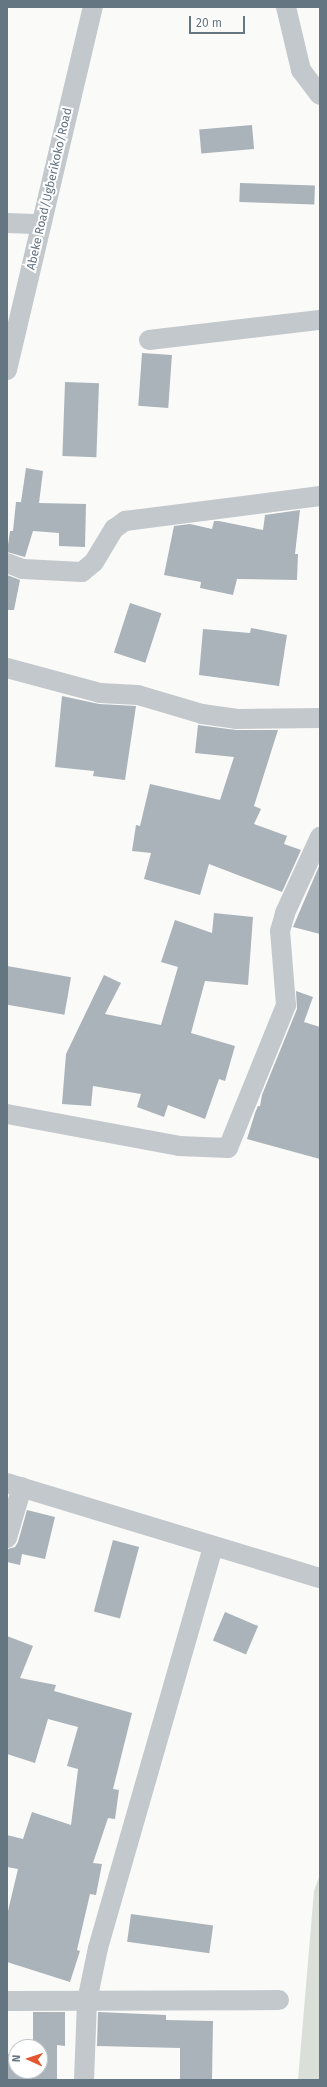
<!DOCTYPE html>
<html>
<head>
<meta charset="utf-8">
<style>
  body { margin:0 }
  #map { position:relative; width:327px; height:2087px; overflow:hidden; background:#fafaf8; font-family:"Fira Sans",sans-serif }
  div>[style] { position:absolute }
  .green>* { inset:0; background:#dadfd7 }
  .building>* { inset:0; background:#aab3b9; transform-origin:0 0 }
  .minor>* { height:20px; margin:-10px; padding:0 10px; transform-origin:10px; border-radius:10px; background:#c3c8cc }
  span { translate:-50% -50%; white-space:nowrap; text-align:center; line-height:1.15; -webkit-text-stroke:4px #fff; paint-order:stroke }
  .street-label { font-size:12px; color:#657683 }
  .frame { position:absolute; inset:0; border:8px solid #657683; pointer-events:none }
  .north { position:absolute; left:8px; top:2039px; width:40px; height:40px; box-sizing:border-box; background:#fff; border:1px solid #c1c8cd; border-radius:50%; rotate:273deg; font-size:11px; font-weight:700; line-height:16px; text-align:center; color:#657683 }
  .north::after { content:''; display:block; margin:auto; width:14px; height:18px; background:#e4572e; clip-path:polygon(50% 0,100% 100%,50% 72%,0 100%) }
  .scale { position:absolute; left:189px; top:16px; width:56px; height:18px; box-sizing:border-box; border:2px solid #657683; border-top:0; padding-left:5px; font-size:12px; line-height:14px; white-space:nowrap; color:#657683; -webkit-text-stroke:3px #fff; paint-order:stroke }
</style>
</head>
<body>
<div id="map">
  <div class="green">
    <i style="clip-path:polygon(320px 1874px,320px 2080px,298px 2080px,314px 1891px)"></i>
  </div>
  <div class="building">
    <i style="left:252px;top:125px;width:24px;height:53px;rotate:85deg"></i>
    <i style="left:240px;top:183px;width:75px;height:19px;rotate:2deg"></i>
    <i style="left:142px;top:353px;width:30px;height:53px;rotate:4deg"></i>
    <i style="left:65px;top:382px;width:34px;height:74px;rotate:2deg"></i>
    <i style="clip-path:polygon(26px 468px,43px 471px,39px 503px,86px 504px,85px 547px,59px 546px,59px 533px,33px 531px,25px 557px,7px 552px,10px 531px,13px 531px,16px 502px,21px 502px)"></i>
    <i style="clip-path:polygon(300px 510px,295px 554px,298px 554px,297px 580px,237px 579px,233px 595px,200px 588px,201px 582px,164px 575px,174px 526px,190px 524px,212px 529px,214px 521px,219px 521px,263px 530px,265px 515px)"></i>
    <i style="clip-path:polygon(7px 575px,20px 580px,14px 610px,7px 610px)"></i>
    <i style="left:130px;top:603px;width:33px;height:52px;rotate:18deg"></i>
    <i style="clip-path:polygon(251px 628px,287px 635px,279px 686px,199px 675px,203px 629px,250px 633px)"></i>
    <i style="clip-path:polygon(62px 696px,99px 704px,136px 706px,125px 780px,93px 776px,94px 771px,55px 767px)"></i>
    <i style="clip-path:polygon(198px 725px,236px 730px,278px 730px,254px 806px,261px 809px,254px 824px,287px 836px,284px 844px,301px 850px,282px 892px,209px 864px,200px 895px,144px 879px,151px 853px,132px 851px,136px 825px,140px 826px,150px 784px,220px 800px,234px 757px,195px 753px)"></i>
    <i style="clip-path:polygon(320px 864px,320px 934px,293px 927px)"></i>
    <i style="clip-path:polygon(214px 913px,253px 917px,248px 985px,205px 981px,191px 1033px,235px 1046px,225px 1081px,219px 1079px,205px 1119px,168px 1105px,164px 1117px,137px 1107px,141px 1094px,93px 1086px,91px 1106px,62px 1104px,66px 1054px,104px 975px,121px 983px,105px 1014px,161px 1025px,178px 967px,161px 962px,175px 920px,212px 933px)"></i>
    <i style="left:7px;top:966px;width:65px;height:38px;rotate:10deg"></i>
    <i style="clip-path:polygon(296px 991px,313px 997px,304px 1022px,320px 1027px,320px 1159px,247px 1139px,255px 1113px,258px 1106px,260px 1106px,262px 1095px,297px 1009px)"></i>
    <i style="clip-path:polygon(27px 1510px,55px 1517px,45px 1559px,22px 1554px,20px 1565px,7px 1562px,8px 1549px,15px 1547px,18px 1542px)"></i>
    <i style="left:113px;top:1540px;width:27px;height:74px;rotate:15deg"></i>
    <i style="left:225px;top:1612px;width:36px;height:31px;rotate:23deg"></i>
    <i style="clip-path:polygon(7px 1636px,33px 1646px,20px 1678px,56px 1685px,54px 1691px,132px 1713px,113px 1789px,119px 1790px,115px 1819px,108px 1818px,93px 1863px,102px 1864px,96px 1895px,90px 1894px,77px 1950px,80px 1951px,70px 1982px,7px 1962px,7px 1915px,18px 1869px,7px 1867px,7px 1835px,23px 1839px,32px 1812px,71px 1825px,78px 1769px,67px 1766px,78px 1727px,48px 1719px,35px 1763px,7px 1754px)"></i>
    <i style="left:131px;top:1914px;width:83px;height:28px;rotate:8deg"></i>
    <i style="clip-path:polygon(33px 2012px,65px 2012px,65px 2046px,57px 2045px,57px 2080px,7px 2080px,7px 2054px,16px 2054px,16px 2071px,40px 2071px,40px 2047px,33px 2047px)"></i>
    <i style="clip-path:polygon(98px 2012px,166px 2015px,166px 2020px,213px 2021px,212px 2080px,180px 2080px,180px 2048px,97px 2046px)"></i>
  </div>
  <div class="minor">
    <i style="left:286px;top:7px;width:65px;rotate:76.6deg"></i>
    <i style="left:301px;top:70px;width:31px;rotate:53deg"></i>
    <i style="left:7px;top:223px;width:34px;rotate:2deg"></i>
    <i style="left:149px;top:340px;width:172px;rotate:-6.7deg"></i>
    <i style="left:7px;top:370px;width:373px;rotate:-76.7deg"></i>
    <i style="left:7px;top:563px;width:17px;rotate:21deg"></i>
    <i style="left:23px;top:569px;width:59px;rotate:2.9deg"></i>
    <i style="left:82px;top:572px;width:16px;rotate:-40deg"></i>
    <i style="left:94px;top:562px;width:39px;rotate:-59deg"></i>
    <i style="left:114px;top:529px;width:14px;rotate:-36deg"></i>
    <i style="left:125px;top:521px;width:197px;rotate:-7.3deg"></i>
    <i style="left:7px;top:668px;width:96px;rotate:15deg"></i>
    <i style="left:100px;top:693px;width:38px;rotate:3deg"></i>
    <i style="left:138px;top:695px;width:67px;rotate:16.5deg"></i>
    <i style="left:202px;top:714px;width:34px;rotate:8deg"></i>
    <i style="left:236px;top:719px;width:84px;rotate:-0.7deg"></i>
    <i style="left:7px;top:1114px;width:175px;rotate:10.5deg"></i>
    <i style="left:179px;top:1146px;width:49px;rotate:2.3deg"></i>
    <i style="left:228px;top:1148px;width:154px;rotate:-67.9deg"></i>
    <i style="left:286px;top:1005px;width:74px;rotate:-94.6deg"></i>
    <i style="left:280px;top:931px;width:19px;rotate:-74deg"></i>
    <i style="left:285px;top:913px;width:84px;rotate:-65.3deg"></i>
    <i style="left:7px;top:1483px;width:327px;rotate:16.9deg"></i>
    <i style="left:7px;top:1538px;width:53px;rotate:-73.6deg"></i>
    <i style="left:7px;top:2001px;width:272px;rotate:-0.2deg"></i>
    <i style="left:84px;top:2080px;width:79px;rotate:-87.8deg"></i>
    <i style="left:87px;top:2001px;width:54px;rotate:-78.3deg"></i>
    <i style="left:98px;top:1948px;width:418px;rotate:-74deg"></i>
  </div>
  <div class="street-label">
    <span style="left:50px;top:189px;rotate:-77deg">Abeke Road/Ugberikoko/Road</span>
  </div>
  <div class="frame"></div>
  <div class="north">N</div>
  <div class="scale">20 m</div>
</div>
</body>
</html>
